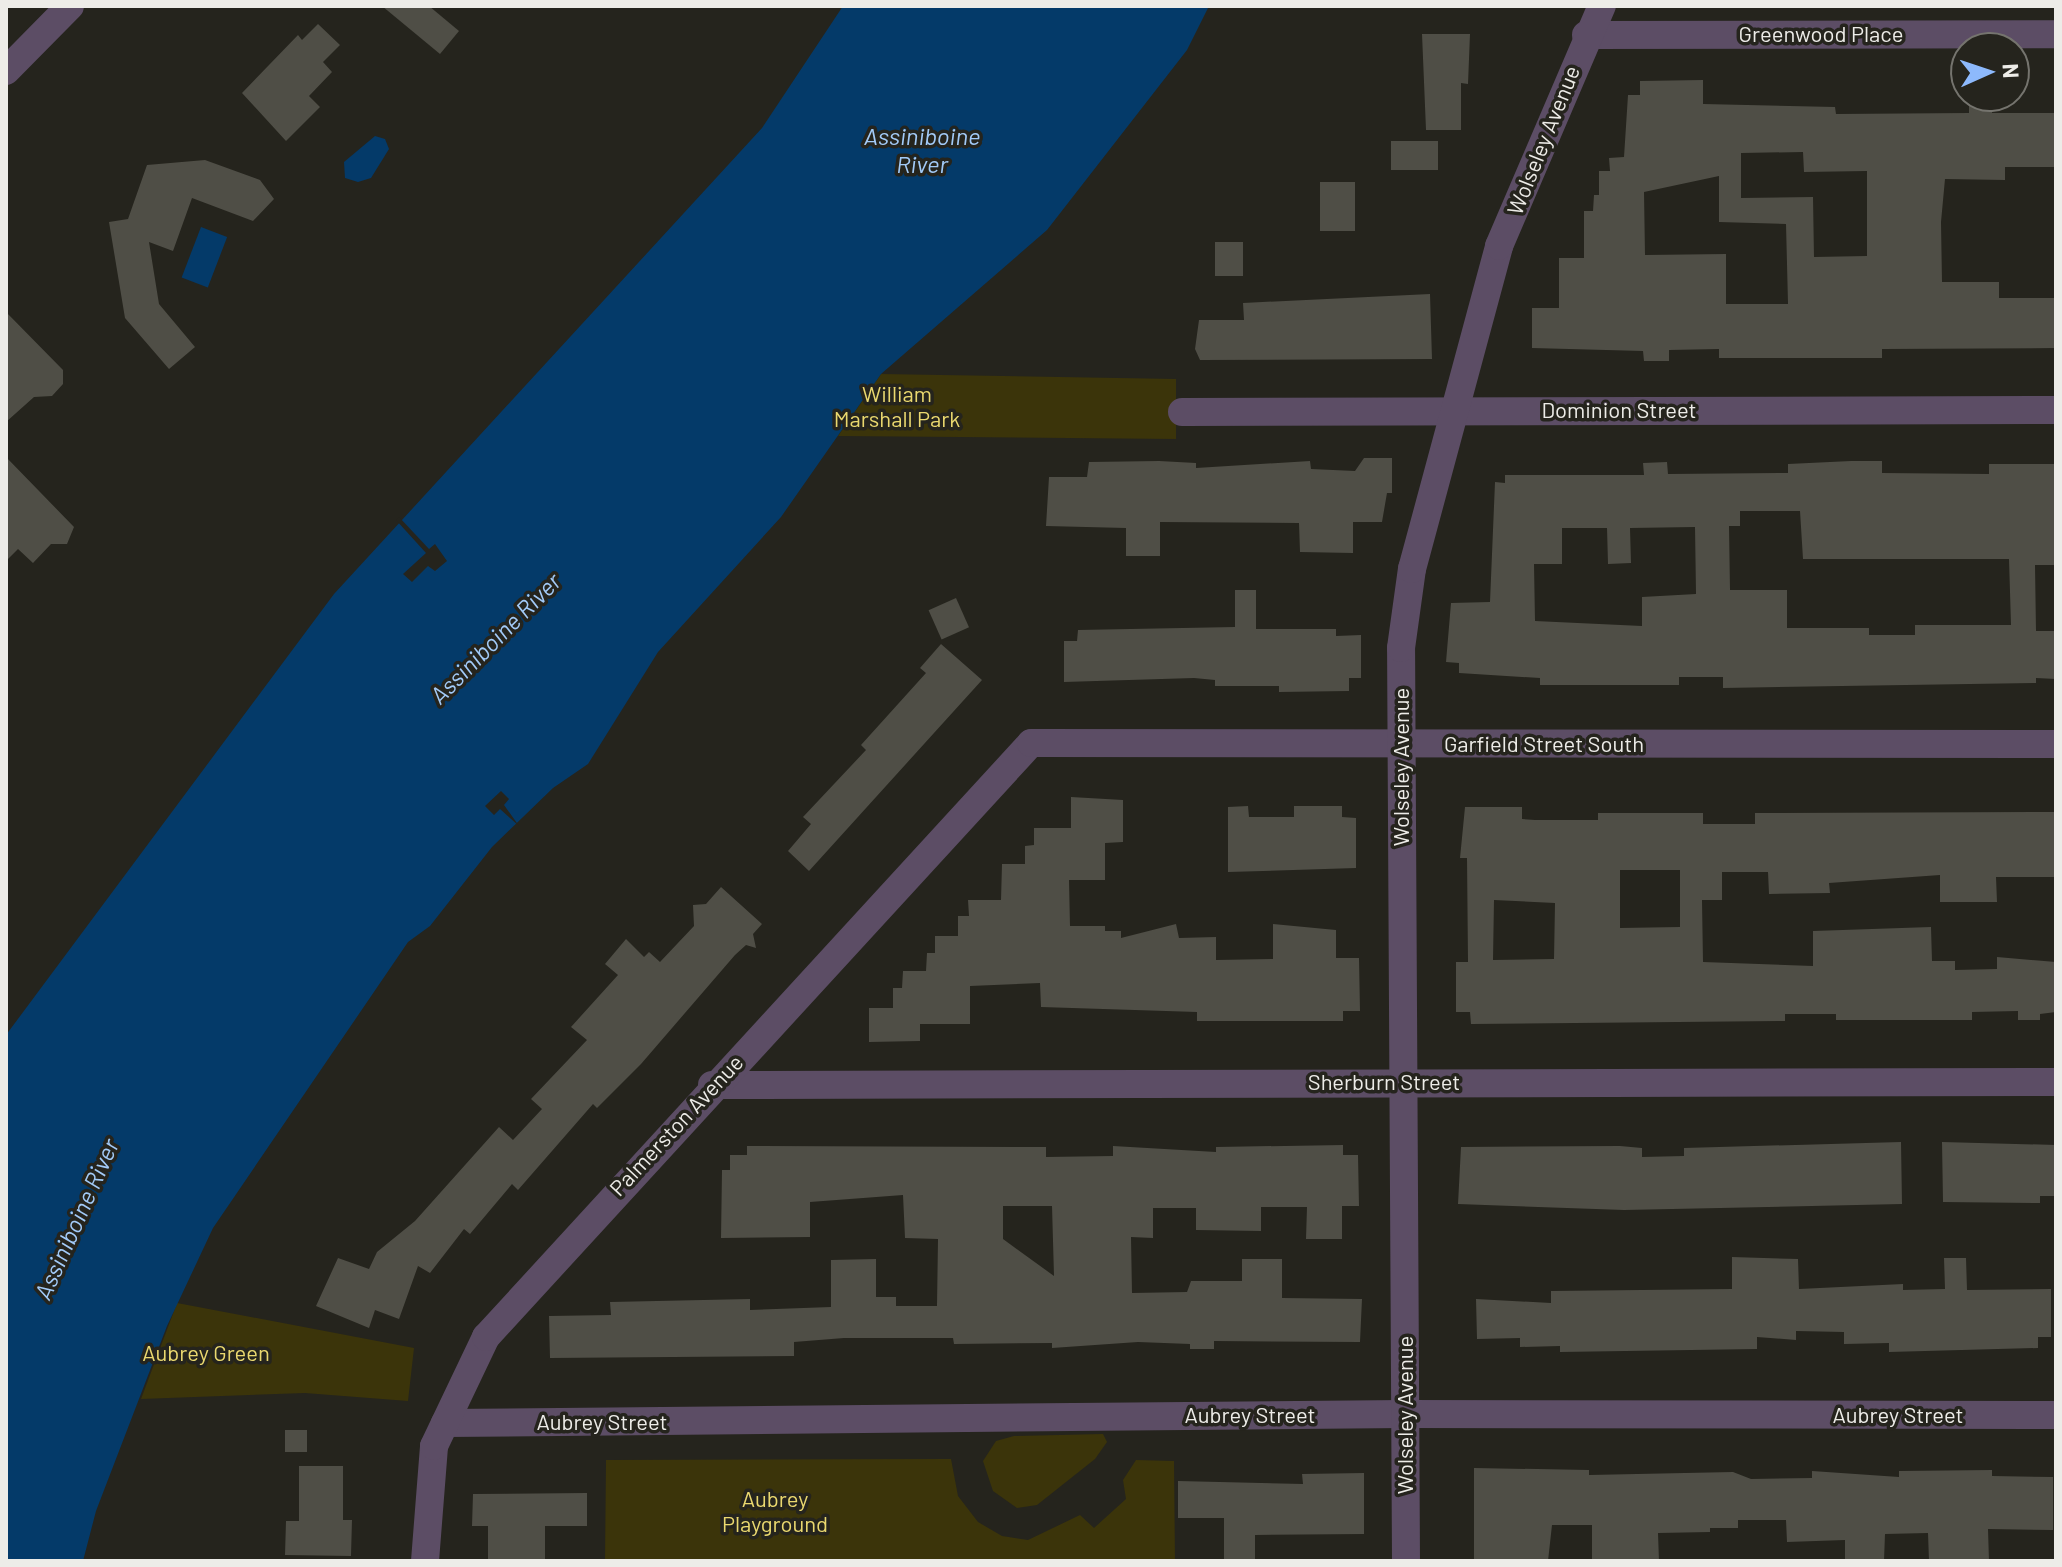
<!DOCTYPE html>
<html>
<head>
<meta charset="utf-8">
<style>
  body { margin:0 }
  #map { position:relative; width:2062px; height:1567px; overflow:hidden; background:#25241d; font-family:Barlow,sans-serif }
  div>[style] { position:absolute }
  .green>* { inset:0; background:#3b340a }
  .water>* { inset:0; background:#043a69; transform-origin:0 0 }
  .pier>* { inset:0; background:#25241d }
  .building>* { inset:0; background:#4f4e46; transform-origin:0 0 }
  .street>* { height:28px; margin:-14px; padding:0 14px; transform-origin:14px; border-radius:14px; background:#5c4d65 }
  span { translate:-50% -50%; white-space:nowrap; text-align:center; line-height:1.15; -webkit-text-stroke:7px #25241d; paint-order:stroke }
  .street-label { font-size:22px; color:#edece8 }
  .park-label { font-size:22px; color:#ead86f }
  .water-label { font-size:24px; color:#a2caf7; font-style:italic }
  .frame { position:absolute; inset:0; border:8px solid #edece8; pointer-events:none }
  .north { position:absolute; left:1950px; top:32px; width:80px; height:80px; box-sizing:border-box; background:#25241d; border:2px solid #75746e; border-radius:50%; rotate:87deg; font-size:22px; font-weight:700; line-height:32px; text-align:center; color:#edece8 }
  .north::after { content:''; display:block; margin:auto; width:28px; height:36px; background:#8db9fc; clip-path:polygon(50% 0,100% 100%,50% 72%,0 100%) }
</style>
</head>
<body>
<div id="map">
  <div class="green">
    <i style="clip-path:polygon(881px 374px,1176px 379px,1176px 439px,838px 436px)"></i>
    <i style="clip-path:polygon(177px 1303px,414px 1348px,408px 1401px,305px 1393px,141px 1399px)"></i>
    <i style="clip-path:polygon(1103px 1434px,1107px 1442px,1095px 1459px,1037px 1505px,1017px 1508px,993px 1491px,983px 1461px,996px 1441px,1014px 1436px)"></i>
    <i style="clip-path:polygon(951px 1459px,958px 1496px,978px 1522px,1002px 1536px,1028px 1540px,1080px 1515px,1094px 1528px,1126px 1499px,1123px 1480px,1136px 1460px,1174px 1461px,1175px 1561px,605px 1561px,606px 1460px)"></i>
  </div>
  <div class="water">
    <i style="clip-path:polygon(843px 6px,1209px 6px,1187px 50px,1047px 230px,881px 374px,781px 517px,658px 652px,588px 764px,553px 788px,492px 847px,430px 926px,408px 942px,213px 1228px,167px 1326px,96px 1511px,83px 1561px,6px 1561px,6px 1035px,334px 594px,762px 128px)"></i>
    <i style="clip-path:polygon(375px 136px,385px 139px,389px 149px,371px 178px,358px 182px,345px 178px,344px 162px)"></i>
    <i style="left:201px;top:227px;width:28px;height:54px;rotate:21deg"></i>
  </div>
  <div class="pier">
    <i style="clip-path:polygon(399px 517px,429px 549px,435px 544px,447px 561px,435px 571px,428px 566px,412px 582px,403px 574px,426px 553px,396px 520px)"></i>
    <i style="clip-path:polygon(501px 791px,509px 799px,504px 805px,519px 826px,500px 809px,494px 815px,485px 806px)"></i>
  </div>
  <div class="building">
    <i style="clip-path:polygon(382px 6px,429px 6px,459px 31px,440px 54px)"></i>
    <i style="clip-path:polygon(318px 24px,340px 45px,323px 62px,332px 72px,309px 96px,320px 107px,286px 141px,242px 93px,298px 35px,302px 40px)"></i>
    <i style="clip-path:polygon(1422px 34px,1470px 34px,1468px 84px,1461px 83px,1461px 130px,1426px 130px)"></i>
    <i style="clip-path:polygon(evenodd,1703px 80px,1703px 104px,1835px 107px,1836px 114px,1969px 113px,1969px 102px,1993px 102px,1992px 113px,2056px 113px,2056px 167px,2005px 167px,2005px 180px,1945px 179px,1941px 222px,1942px 282px,1999px 282px,1999px 298px,2056px 298px,2056px 348px,1882px 349px,1882px 358px,1719px 358px,1719px 349px,1669px 350px,1669px 361px,1644px 361px,1643px 351px,1532px 348px,1532px 308px,1559px 308px,1559px 258px,1584px 258px,1584px 211px,1593px 211px,1594px 195px,1599px 195px,1599px 171px,1610px 171px,1609px 158px,1624px 157px,1628px 95px,1640px 95px,1640px 81px,1703px 80px,1803px 152px,1804px 172px,1867px 171px,1867px 256px,1814px 257px,1813px 197px,1741px 198px,1741px 153px,1803px 152px,1703px 80px,1719px 176px,1719px 222px,1786px 224px,1788px 304px,1726px 304px,1726px 254px,1645px 255px,1644px 192px,1719px 176px)"></i>
    <i style="left:1391px;top:141px;width:47px;height:29px"></i>
    <i style="clip-path:polygon(205px 160px,260px 180px,274px 199px,253px 221px,192px 198px,173px 251px,149px 242px,159px 304px,195px 347px,169px 369px,125px 318px,109px 222px,128px 219px,147px 165px)"></i>
    <i style="left:1355px;top:182px;width:49px;height:35px;rotate:90deg"></i>
    <i style="left:1243px;top:242px;width:34px;height:28px;rotate:90deg"></i>
    <i style="clip-path:polygon(1430px 294px,1432px 359px,1200px 360px,1195px 349px,1199px 320px,1244px 320px,1243px 303px)"></i>
    <i style="clip-path:polygon(6px 312px,63px 370px,63px 384px,52px 396px,34px 397px,6px 422px)"></i>
    <i style="clip-path:polygon(6px 457px,74px 527px,67px 544px,51px 544px,33px 563px,18px 549px,6px 561px)"></i>
    <i style="clip-path:polygon(1364px 458px,1392px 458px,1392px 493px,1387px 493px,1382px 522px,1353px 522px,1353px 553px,1300px 552px,1299px 523px,1160px 522px,1160px 556px,1126px 556px,1126px 528px,1046px 526px,1049px 477px,1087px 477px,1089px 462px,1159px 461px,1196px 463px,1196px 468px,1310px 461px,1311px 469px,1355px 471px)"></i>
    <i style="clip-path:polygon(evenodd,1851px 461px,1882px 461px,1882px 473px,1989px 474px,1989px 464px,2056px 464px,2056px 565px,2035px 565px,2036px 631px,2056px 631px,2056px 679px,2036px 678px,2036px 683px,1723px 688px,1723px 677px,1679px 677px,1679px 685px,1540px 685px,1540px 678px,1459px 673px,1459px 663px,1446px 662px,1451px 603px,1490px 602px,1495px 482px,1505px 483px,1505px 475px,1644px 475px,1643px 463px,1667px 462px,1668px 474px,1788px 473px,1788px 464px,1851px 461px,1740px 511px,1800px 511px,1803px 559px,2009px 559px,2011px 625px,1915px 625px,1915px 635px,1869px 635px,1869px 628px,1787px 628px,1787px 590px,1730px 590px,1729px 526px,1740px 526px,1740px 511px,1851px 461px,1695px 527px,1696px 594px,1642px 597px,1642px 626px,1535px 621px,1534px 564px,1562px 564px,1562px 528px,1607px 528px,1608px 564px,1631px 563px,1630px 528px,1695px 527px)"></i>
    <i style="clip-path:polygon(1235px 590px,1256px 590px,1256px 629px,1336px 629px,1336px 636px,1361px 635px,1361px 678px,1349px 678px,1349px 691px,1279px 692px,1279px 686px,1215px 686px,1215px 680px,1194px 678px,1064px 682px,1064px 641px,1077px 641px,1078px 630px,1235px 627px)"></i>
    <i style="left:956px;top:598px;width:32px;height:30px;rotate:66deg"></i>
    <i style="clip-path:polygon(941px 644px,982px 680px,809px 871px,788px 851px,811px 824px,803px 817px,866px 750px,861px 745px,926px 673px,920px 668px)"></i>
    <i style="clip-path:polygon(1071px 797px,1123px 800px,1123px 842px,1105px 843px,1105px 880px,1069px 880px,1070px 926px,1105px 926px,1105px 931px,1121px 931px,1121px 938px,1176px 924px,1179px 938px,1216px 937px,1216px 960px,1273px 959px,1273px 924px,1336px 930px,1336px 958px,1359px 958px,1360px 1011px,1343px 1011px,1343px 1021px,1197px 1021px,1197px 1012px,1041px 1007px,1040px 983px,970px 986px,970px 1024px,920px 1024px,920px 1041px,869px 1042px,869px 1008px,893px 1008px,893px 988px,902px 988px,903px 971px,926px 971px,927px 953px,935px 953px,935px 936px,958px 936px,958px 916px,969px 916px,968px 900px,1001px 900px,1002px 864px,1025px 864px,1025px 846px,1034px 845px,1034px 828px,1071px 828px)"></i>
    <i style="clip-path:polygon(1248px 806px,1249px 817px,1294px 817px,1294px 806px,1342px 806px,1342px 817px,1356px 818px,1356px 868px,1228px 872px,1228px 807px)"></i>
    <i style="clip-path:polygon(evenodd,1465px 807px,1522px 807px,1522px 819px,1535px 820px,1598px 820px,1598px 813px,1703px 813px,1703px 824px,1755px 824px,1755px 813px,2056px 812px,2056px 877px,1996px 877px,1997px 902px,1940px 902px,1940px 875px,1829px 883px,1830px 893px,1769px 894px,1768px 872px,1722px 872px,1722px 900px,1702px 900px,1703px 962px,1813px 966px,1813px 931px,1931px 927px,1932px 961px,1955px 961px,1955px 970px,1997px 969px,1997px 957px,2056px 962px,2056px 1012px,2040px 1014px,2040px 1020px,2018px 1020px,2018px 1011px,1972px 1012px,1972px 1020px,1836px 1020px,1836px 1014px,1785px 1014px,1785px 1021px,1471px 1024px,1470px 1012px,1456px 1012px,1456px 962px,1468px 962px,1467px 858px,1460px 858px,1465px 807px,1620px 870px,1680px 870px,1680px 927px,1620px 928px,1620px 870px,1465px 807px,1494px 900px,1555px 903px,1554px 959px,1493px 960px,1494px 900px)"></i>
    <i style="clip-path:polygon(721px 887px,762px 924px,753px 934px,756px 948px,746px 945px,735px 955px,641px 1064px,597px 1108px,593px 1104px,518px 1190px,512px 1184px,470px 1234px,464px 1229px,430px 1273px,418px 1266px,399px 1319px,375px 1310px,369px 1328px,316px 1306px,338px 1258px,369px 1269px,377px 1252px,415px 1221px,499px 1127px,513px 1140px,542px 1109px,531px 1099px,587px 1040px,571px 1027px,618px 975px,605px 964px,626px 939px,644px 957px,649px 952px,660px 962px,694px 926px,693px 905px,706px 904px)"></i>
    <i style="clip-path:polygon(1901px 1142px,1902px 1204px,1624px 1210px,1458px 1204px,1461px 1147px,1620px 1146px,1642px 1148px,1642px 1157px,1684px 1156px,1684px 1148px)"></i>
    <i style="clip-path:polygon(1942px 1142px,2056px 1145px,2056px 1196px,2040px 1196px,2040px 1203px,1943px 1202px)"></i>
    <i style="clip-path:polygon(evenodd,1343px 1145px,1343px 1155px,1358px 1155px,1359px 1206px,1342px 1206px,1342px 1239px,1306px 1239px,1307px 1207px,1261px 1207px,1261px 1231px,1196px 1230px,1196px 1208px,1153px 1208px,1153px 1238px,1131px 1237px,1132px 1293px,1187px 1292px,1191px 1281px,1242px 1281px,1242px 1259px,1282px 1259px,1282px 1298px,1362px 1299px,1360px 1342px,1214px 1341px,1214px 1349px,1190px 1349px,1190px 1344px,1138px 1342px,1052px 1348px,1052px 1343px,954px 1344px,953px 1338px,844px 1338px,794px 1342px,794px 1356px,550px 1358px,549px 1316px,611px 1315px,610px 1302px,750px 1299px,750px 1310px,831px 1307px,831px 1260px,876px 1259px,876px 1297px,896px 1297px,896px 1306px,937px 1306px,938px 1239px,905px 1238px,903px 1195px,810px 1202px,810px 1237px,721px 1238px,722px 1170px,730px 1170px,730px 1155px,747px 1155px,747px 1146px,1046px 1147px,1046px 1157px,1113px 1156px,1113px 1146px,1216px 1152px,1216px 1147px,1343px 1145px,1003px 1206px,1052px 1206px,1054px 1276px,1003px 1239px,1003px 1206px)"></i>
    <i style="clip-path:polygon(1732px 1257px,1798px 1259px,1799px 1289px,1903px 1284px,1903px 1290px,1945px 1289px,1944px 1258px,1966px 1258px,1967px 1290px,2051px 1289px,2051px 1337px,2038px 1337px,2038px 1348px,1889px 1352px,1889px 1343px,1844px 1344px,1844px 1332px,1796px 1331px,1796px 1340px,1757px 1337px,1757px 1349px,1560px 1352px,1560px 1346px,1520px 1347px,1520px 1338px,1477px 1339px,1476px 1299px,1551px 1303px,1551px 1291px,1732px 1289px)"></i>
    <i style="left:285px;top:1430px;width:22px;height:22px"></i>
    <i style="clip-path:polygon(299px 1466px,343px 1466px,343px 1520px,352px 1520px,351px 1556px,285px 1555px,286px 1521px,299px 1521px)"></i>
    <i style="clip-path:polygon(1474px 1468px,1589px 1470px,1589px 1475px,1733px 1472px,1751px 1479px,1812px 1478px,1812px 1471px,1899px 1477px,1899px 1471px,1992px 1470px,1992px 1476px,2053px 1477px,2053px 1530px,1988px 1529px,1989px 1561px,1929px 1561px,1928px 1533px,1885px 1534px,1884px 1561px,1845px 1561px,1845px 1540px,1787px 1542px,1786px 1520px,1738px 1520px,1738px 1528px,1710px 1528px,1710px 1532px,1658px 1533px,1659px 1561px,1592px 1561px,1592px 1525px,1552px 1525px,1548px 1561px,1474px 1561px)"></i>
    <i style="clip-path:polygon(1364px 1473px,1364px 1534px,1255px 1535px,1255px 1561px,1224px 1561px,1224px 1518px,1178px 1518px,1178px 1481px,1303px 1484px,1302px 1474px)"></i>
    <i style="clip-path:polygon(587px 1493px,587px 1526px,545px 1526px,545px 1561px,488px 1561px,488px 1526px,472px 1526px,473px 1494px)"></i>
  </div>
  <div class="street">
    <i style="left:1586px;top:35px;width:470px;rotate:-0.1deg"></i>
    <i style="left:6px;top:71px;width:91px;rotate:-45.4deg"></i>
    <i style="left:1182px;top:412px;width:874px;rotate:-0.13deg"></i>
    <i style="left:712px;top:1085px;width:1344px;rotate:-0.13deg"></i>
    <i style="left:445px;top:1423px;width:960px;rotate:-0.54deg"></i>
    <i style="left:1405px;top:1414px;width:651px;rotate:0.09deg"></i>
    <i style="left:425px;top:1561px;width:115px;rotate:-85.5deg"></i>
    <i style="left:434px;top:1446px;width:121px;rotate:-64.5deg"></i>
    <i style="left:486px;top:1337px;width:806px;rotate:-47.46deg"></i>
    <i style="left:1031px;top:743px;width:1025px;rotate:0.06deg"></i>
    <i style="left:1406px;top:1561px;width:913px;rotate:-90.31deg"></i>
    <i style="left:1401px;top:648px;width:80px;rotate:-82.1deg"></i>
    <i style="left:1412px;top:569px;width:335px;rotate:-74.9deg"></i>
    <i style="left:1499px;top:246px;width:261px;rotate:-66.8deg"></i>
  </div>
  <div class="street-label">
    <span style="left:1821px;top:34px">Greenwood Place</span>
    <span style="left:1543px;top:140px;rotate:-68deg">Wolseley Avenue</span>
    <span style="left:1619px;top:410px">Dominion Street</span>
    <span style="left:1544px;top:744px">Garfield Street South</span>
    <span style="left:1401px;top:767px;rotate:-90deg">Wolseley Avenue</span>
    <span style="left:1384px;top:1082px">Sherburn Street</span>
    <span style="left:676px;top:1125px;rotate:-47deg">Palmerston Avenue</span>
    <span style="left:1250px;top:1415px">Aubrey Street</span>
    <span style="left:1405px;top:1415px;rotate:-90deg">Wolseley Avenue</span>
    <span style="left:1898px;top:1415px">Aubrey Street</span>
    <span style="left:602px;top:1422px">Aubrey Street</span>
  </div>
  <div class="park-label">
    <span style="left:897px;top:406px">William<br>Marshall Park</span>
    <span style="left:206px;top:1353px">Aubrey Green</span>
    <span style="left:775px;top:1511px">Aubrey<br>Playground</span>
  </div>
  <div class="water-label">
    <span style="left:922px;top:150px">Assiniboine<br>River</span>
    <span style="left:495px;top:638px;rotate:-45deg">Assiniboine River</span>
    <span style="left:76px;top:1219px;rotate:-66deg">Assiniboine River</span>
  </div>
  <div class="frame"></div>
  <div class="north">N</div>
</div>
</body>
</html>
